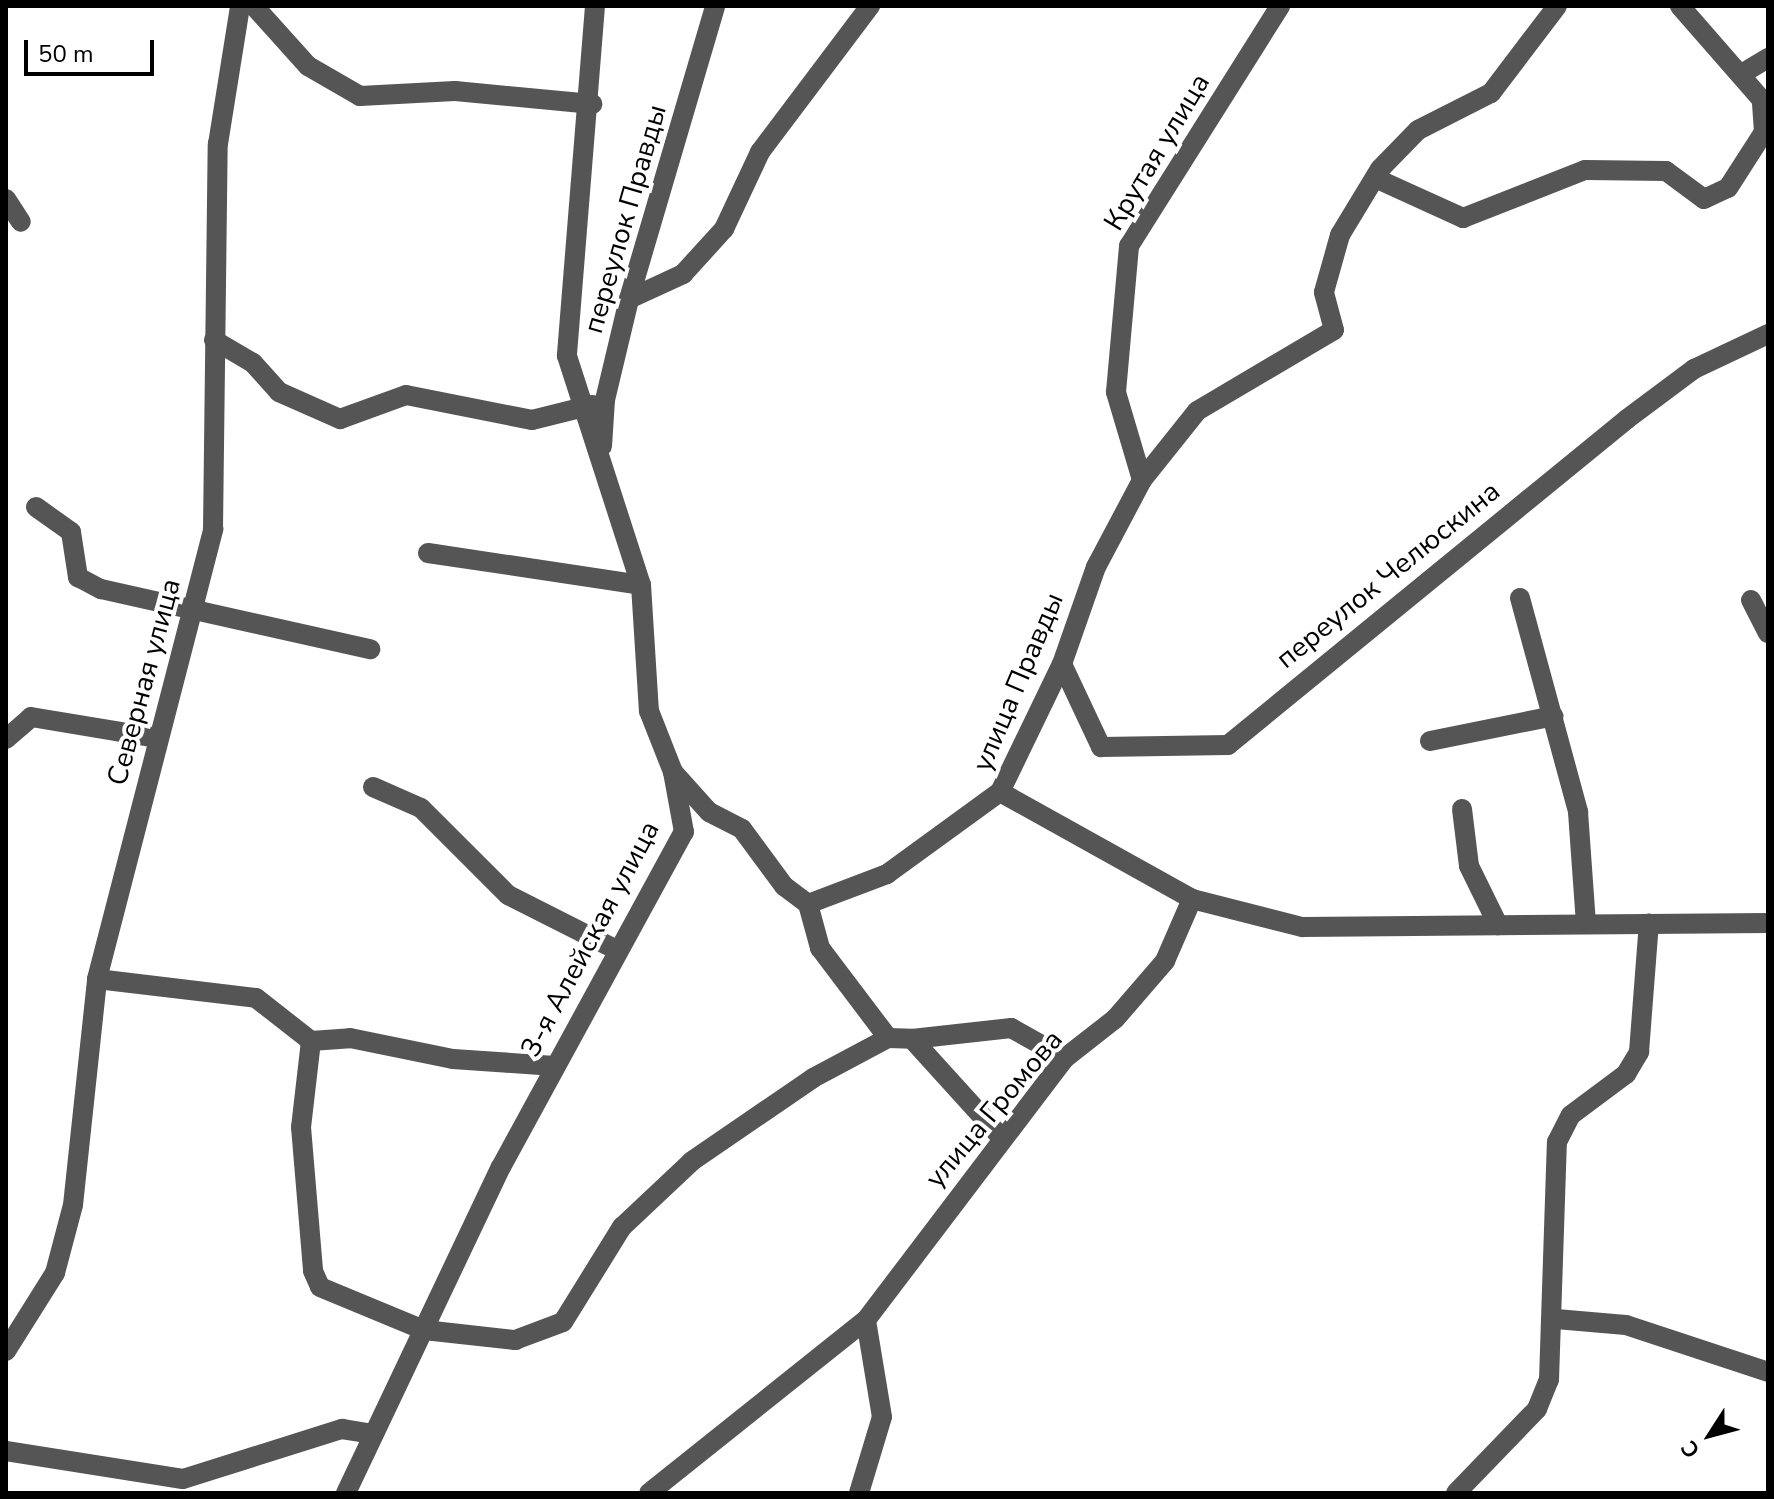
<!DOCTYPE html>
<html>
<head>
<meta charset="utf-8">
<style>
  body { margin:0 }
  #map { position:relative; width:1774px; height:1499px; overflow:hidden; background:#fff; font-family:"Nunito Sans",sans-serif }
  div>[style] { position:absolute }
  .minor>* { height:20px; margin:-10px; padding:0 10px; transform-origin:10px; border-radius:10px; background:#555 }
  span { translate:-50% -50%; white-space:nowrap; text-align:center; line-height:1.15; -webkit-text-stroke:8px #fff; paint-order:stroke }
  .street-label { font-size:28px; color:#000 }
  .frame { position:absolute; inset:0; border:8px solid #000; pointer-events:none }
  .north { position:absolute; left:1670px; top:1395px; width:80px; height:80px; -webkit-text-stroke:6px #fff; paint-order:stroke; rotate:234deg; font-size:22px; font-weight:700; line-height:32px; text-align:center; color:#000 }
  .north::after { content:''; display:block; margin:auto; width:28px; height:36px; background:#000; clip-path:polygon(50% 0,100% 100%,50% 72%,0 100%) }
  .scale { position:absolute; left:24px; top:40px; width:130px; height:36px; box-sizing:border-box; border:4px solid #000; border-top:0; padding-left:10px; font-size:24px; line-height:28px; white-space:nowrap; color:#000; -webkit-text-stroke:6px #fff; paint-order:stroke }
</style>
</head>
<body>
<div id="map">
  <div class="minor">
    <i style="left:254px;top:6px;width:81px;rotate:48deg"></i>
    <i style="left:308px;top:66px;width:60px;rotate:30deg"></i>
    <i style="left:360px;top:96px;width:95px;rotate:-3deg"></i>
    <i style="left:455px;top:91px;width:138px;rotate:5.4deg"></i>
    <i style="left:595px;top:6px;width:351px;rotate:94.6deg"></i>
    <i style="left:567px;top:356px;width:241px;rotate:72.1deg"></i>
    <i style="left:641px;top:585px;width:126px;rotate:86.4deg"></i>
    <i style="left:649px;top:711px;width:66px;rotate:68.5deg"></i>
    <i style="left:1743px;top:73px;width:29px;rotate:-31deg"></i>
    <i style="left:1375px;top:178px;width:97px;rotate:24.4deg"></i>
    <i style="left:1463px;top:218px;width:131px;rotate:-21.5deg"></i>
    <i style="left:1585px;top:170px;width:81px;rotate:0.7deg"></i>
    <i style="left:1666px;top:171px;width:47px;rotate:36.4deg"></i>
    <i style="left:1704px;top:199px;width:26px;rotate:-25deg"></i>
    <i style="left:1728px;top:188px;width:67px;rotate:-57.3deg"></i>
    <i style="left:1764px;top:132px;width:32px;rotate:-94deg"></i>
    <i style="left:1762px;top:100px;width:125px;rotate:-131.1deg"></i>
    <i style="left:6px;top:199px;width:27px;rotate:57deg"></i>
    <i style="left:629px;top:299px;width:60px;rotate:-24.8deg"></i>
    <i style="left:683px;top:274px;width:61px;rotate:-47.7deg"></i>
    <i style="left:724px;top:229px;width:85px;rotate:-64.9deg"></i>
    <i style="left:760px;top:152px;width:183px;rotate:-53deg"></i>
    <i style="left:214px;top:340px;width:45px;rotate:30.5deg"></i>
    <i style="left:253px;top:363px;width:39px;rotate:48deg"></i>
    <i style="left:279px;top:392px;width:67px;rotate:23.9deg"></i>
    <i style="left:340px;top:419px;width:70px;rotate:-20deg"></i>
    <i style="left:406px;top:395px;width:128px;rotate:11.2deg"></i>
    <i style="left:532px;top:420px;width:62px;rotate:-14deg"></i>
    <i style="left:602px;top:446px;width:46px;rotate:-86.3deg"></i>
    <i style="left:605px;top:400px;width:104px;rotate:-76.6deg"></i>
    <i style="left:629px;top:299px;width:305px;rotate:-73.6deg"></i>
    <i style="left:1142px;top:480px;width:92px;rotate:-106.5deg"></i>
    <i style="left:1116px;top:392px;width:147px;rotate:-84.9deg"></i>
    <i style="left:1129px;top:246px;width:284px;rotate:-57.8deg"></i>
    <i style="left:36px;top:507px;width:43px;rotate:35.5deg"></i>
    <i style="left:71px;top:532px;width:46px;rotate:81.2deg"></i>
    <i style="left:78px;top:577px;width:26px;rotate:28deg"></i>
    <i style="left:101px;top:589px;width:276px;rotate:12.6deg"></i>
    <i style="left:428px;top:553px;width:215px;rotate:8.5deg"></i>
    <i style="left:1520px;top:598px;width:222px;rotate:74.8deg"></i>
    <i style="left:1578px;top:812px;width:112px;rotate:85.9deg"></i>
    <i style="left:1751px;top:600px;width:37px;rotate:63deg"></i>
    <i style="left:1062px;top:664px;width:92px;rotate:64.8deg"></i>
    <i style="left:1101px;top:747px;width:127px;rotate:-0.9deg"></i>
    <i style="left:1228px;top:745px;width:515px;rotate:-39.25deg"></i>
    <i style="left:1627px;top:419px;width:84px;rotate:-36.7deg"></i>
    <i style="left:1694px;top:369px;width:82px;rotate:-25.3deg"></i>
    <i style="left:6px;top:739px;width:33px;rotate:-41deg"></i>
    <i style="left:31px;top:717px;width:129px;rotate:9.4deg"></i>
    <i style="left:1430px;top:741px;width:126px;rotate:-11.4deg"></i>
    <i style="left:373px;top:787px;width:52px;rotate:23.6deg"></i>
    <i style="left:421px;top:808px;width:123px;rotate:45deg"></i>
    <i style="left:508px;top:895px;width:120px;rotate:26.8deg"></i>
    <i style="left:1000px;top:792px;width:220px;rotate:29.1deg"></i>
    <i style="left:1192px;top:899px;width:114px;rotate:14.3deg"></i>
    <i style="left:1302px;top:927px;width:466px;rotate:-0.5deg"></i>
    <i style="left:1462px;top:809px;width:57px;rotate:83deg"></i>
    <i style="left:1469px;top:866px;width:66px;rotate:63.8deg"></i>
    <i style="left:808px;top:904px;width:46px;rotate:74.7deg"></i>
    <i style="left:820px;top:948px;width:113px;rotate:52.9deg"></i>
    <i style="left:97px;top:979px;width:160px;rotate:6.8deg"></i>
    <i style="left:256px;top:998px;width:70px;rotate:38deg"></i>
    <i style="left:311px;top:1041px;width:39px;rotate:-4deg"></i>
    <i style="left:350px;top:1038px;width:105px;rotate:11.5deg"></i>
    <i style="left:453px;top:1059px;width:102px;rotate:3.9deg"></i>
    <i style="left:912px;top:1039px;width:100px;rotate:-6.3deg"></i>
    <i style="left:1011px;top:1028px;width:62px;rotate:29.1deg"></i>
    <i style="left:311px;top:1041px;width:87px;rotate:96.6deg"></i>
    <i style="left:301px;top:1127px;width:144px;rotate:85.2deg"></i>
    <i style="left:313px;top:1271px;width:17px;rotate:66deg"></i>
    <i style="left:320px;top:1287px;width:113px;rotate:22.5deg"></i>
    <i style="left:424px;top:1330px;width:92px;rotate:6.3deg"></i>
    <i style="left:515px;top:1340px;width:51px;rotate:-20.6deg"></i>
    <i style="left:563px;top:1322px;width:112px;rotate:-58.2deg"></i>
    <i style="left:622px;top:1227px;width:96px;rotate:-43.3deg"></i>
    <i style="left:692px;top:1161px;width:147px;rotate:-34.4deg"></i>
    <i style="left:813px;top:1078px;width:85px;rotate:-28.1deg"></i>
    <i style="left:888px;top:1038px;width:24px;rotate:2deg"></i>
    <i style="left:912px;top:1039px;width:132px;rotate:47.8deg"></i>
    <i style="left:1556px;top:1319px;width:70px;rotate:4.9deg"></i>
    <i style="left:1626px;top:1325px;width:150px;rotate:18.3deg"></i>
    <i style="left:6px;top:1351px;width:92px;rotate:-57.9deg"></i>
    <i style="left:55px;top:1273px;width:70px;rotate:-75.2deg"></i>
    <i style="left:73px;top:1205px;width:227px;rotate:-83.9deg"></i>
    <i style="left:97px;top:979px;width:465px;rotate:-75.5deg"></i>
    <i style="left:213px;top:529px;width:385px;rotate:-89.3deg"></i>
    <i style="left:218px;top:144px;width:140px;rotate:-80.9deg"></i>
    <i style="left:6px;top:1451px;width:179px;rotate:9deg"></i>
    <i style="left:183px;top:1479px;width:167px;rotate:-17.5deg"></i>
    <i style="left:342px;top:1429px;width:32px;rotate:9deg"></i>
    <i style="left:346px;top:1493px;width:361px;rotate:-64.6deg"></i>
    <i style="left:501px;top:1167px;width:382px;rotate:-61.4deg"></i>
    <i style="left:684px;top:832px;width:61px;rotate:-100.4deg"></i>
    <i style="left:673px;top:772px;width:54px;rotate:48deg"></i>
    <i style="left:709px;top:812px;width:37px;rotate:27deg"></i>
    <i style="left:742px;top:829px;width:71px;rotate:53.6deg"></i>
    <i style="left:784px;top:886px;width:30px;rotate:37deg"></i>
    <i style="left:808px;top:904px;width:85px;rotate:-20.8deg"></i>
    <i style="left:887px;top:874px;width:140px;rotate:-36deg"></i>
    <i style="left:1000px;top:792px;width:142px;rotate:-64.2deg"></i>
    <i style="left:1062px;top:664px;width:103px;rotate:-70.7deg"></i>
    <i style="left:1096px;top:567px;width:98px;rotate:-62.1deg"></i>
    <i style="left:1142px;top:480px;width:88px;rotate:-51.4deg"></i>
    <i style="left:1197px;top:411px;width:159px;rotate:-30.6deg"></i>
    <i style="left:1334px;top:330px;width:39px;rotate:-105deg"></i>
    <i style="left:1324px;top:292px;width:59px;rotate:-74.3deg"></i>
    <i style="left:1340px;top:235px;width:77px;rotate:-58.8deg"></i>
    <i style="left:1380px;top:169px;width:54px;rotate:-45.7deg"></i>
    <i style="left:1418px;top:130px;width:82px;rotate:-26.9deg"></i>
    <i style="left:1491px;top:93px;width:109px;rotate:-52.8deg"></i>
    <i style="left:649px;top:1493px;width:278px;rotate:-38.6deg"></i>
    <i style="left:859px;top:1493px;width:79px;rotate:-73.2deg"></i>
    <i style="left:882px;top:1417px;width:98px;rotate:-99.4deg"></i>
    <i style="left:866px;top:1320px;width:329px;rotate:-52.8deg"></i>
    <i style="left:1065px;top:1058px;width:63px;rotate:-38deg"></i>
    <i style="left:1115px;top:1019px;width:77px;rotate:-49.2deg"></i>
    <i style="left:1165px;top:961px;width:68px;rotate:-66.5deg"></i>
    <i style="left:1456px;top:1493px;width:117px;rotate:-46deg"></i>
    <i style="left:1537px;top:1409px;width:31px;rotate:-68deg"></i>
    <i style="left:1549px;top:1380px;width:238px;rotate:-88.1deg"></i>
    <i style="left:1557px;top:1142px;width:30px;rotate:-63deg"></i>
    <i style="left:1571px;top:1115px;width:69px;rotate:-36.7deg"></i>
    <i style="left:1626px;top:1074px;width:26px;rotate:-59deg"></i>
    <i style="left:1639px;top:1052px;width:129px;rotate:-85.6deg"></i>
  </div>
  <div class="street-label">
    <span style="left:1157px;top:152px;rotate:-59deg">Крутая улица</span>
    <span style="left:625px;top:219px;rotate:-74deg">переулок Правды</span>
    <span style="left:1388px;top:575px;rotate:-39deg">переулок Челюскина</span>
    <span style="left:144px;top:682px;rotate:-75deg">Северная улица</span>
    <span style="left:1018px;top:682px;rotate:-67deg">улица Правды</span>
    <span style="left:590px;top:939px;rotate:-62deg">3-я Алейская улица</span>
    <span style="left:994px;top:1109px;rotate:-50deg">улица Громова</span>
  </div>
  <div class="frame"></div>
  <div class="north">С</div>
  <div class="scale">50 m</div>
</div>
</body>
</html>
